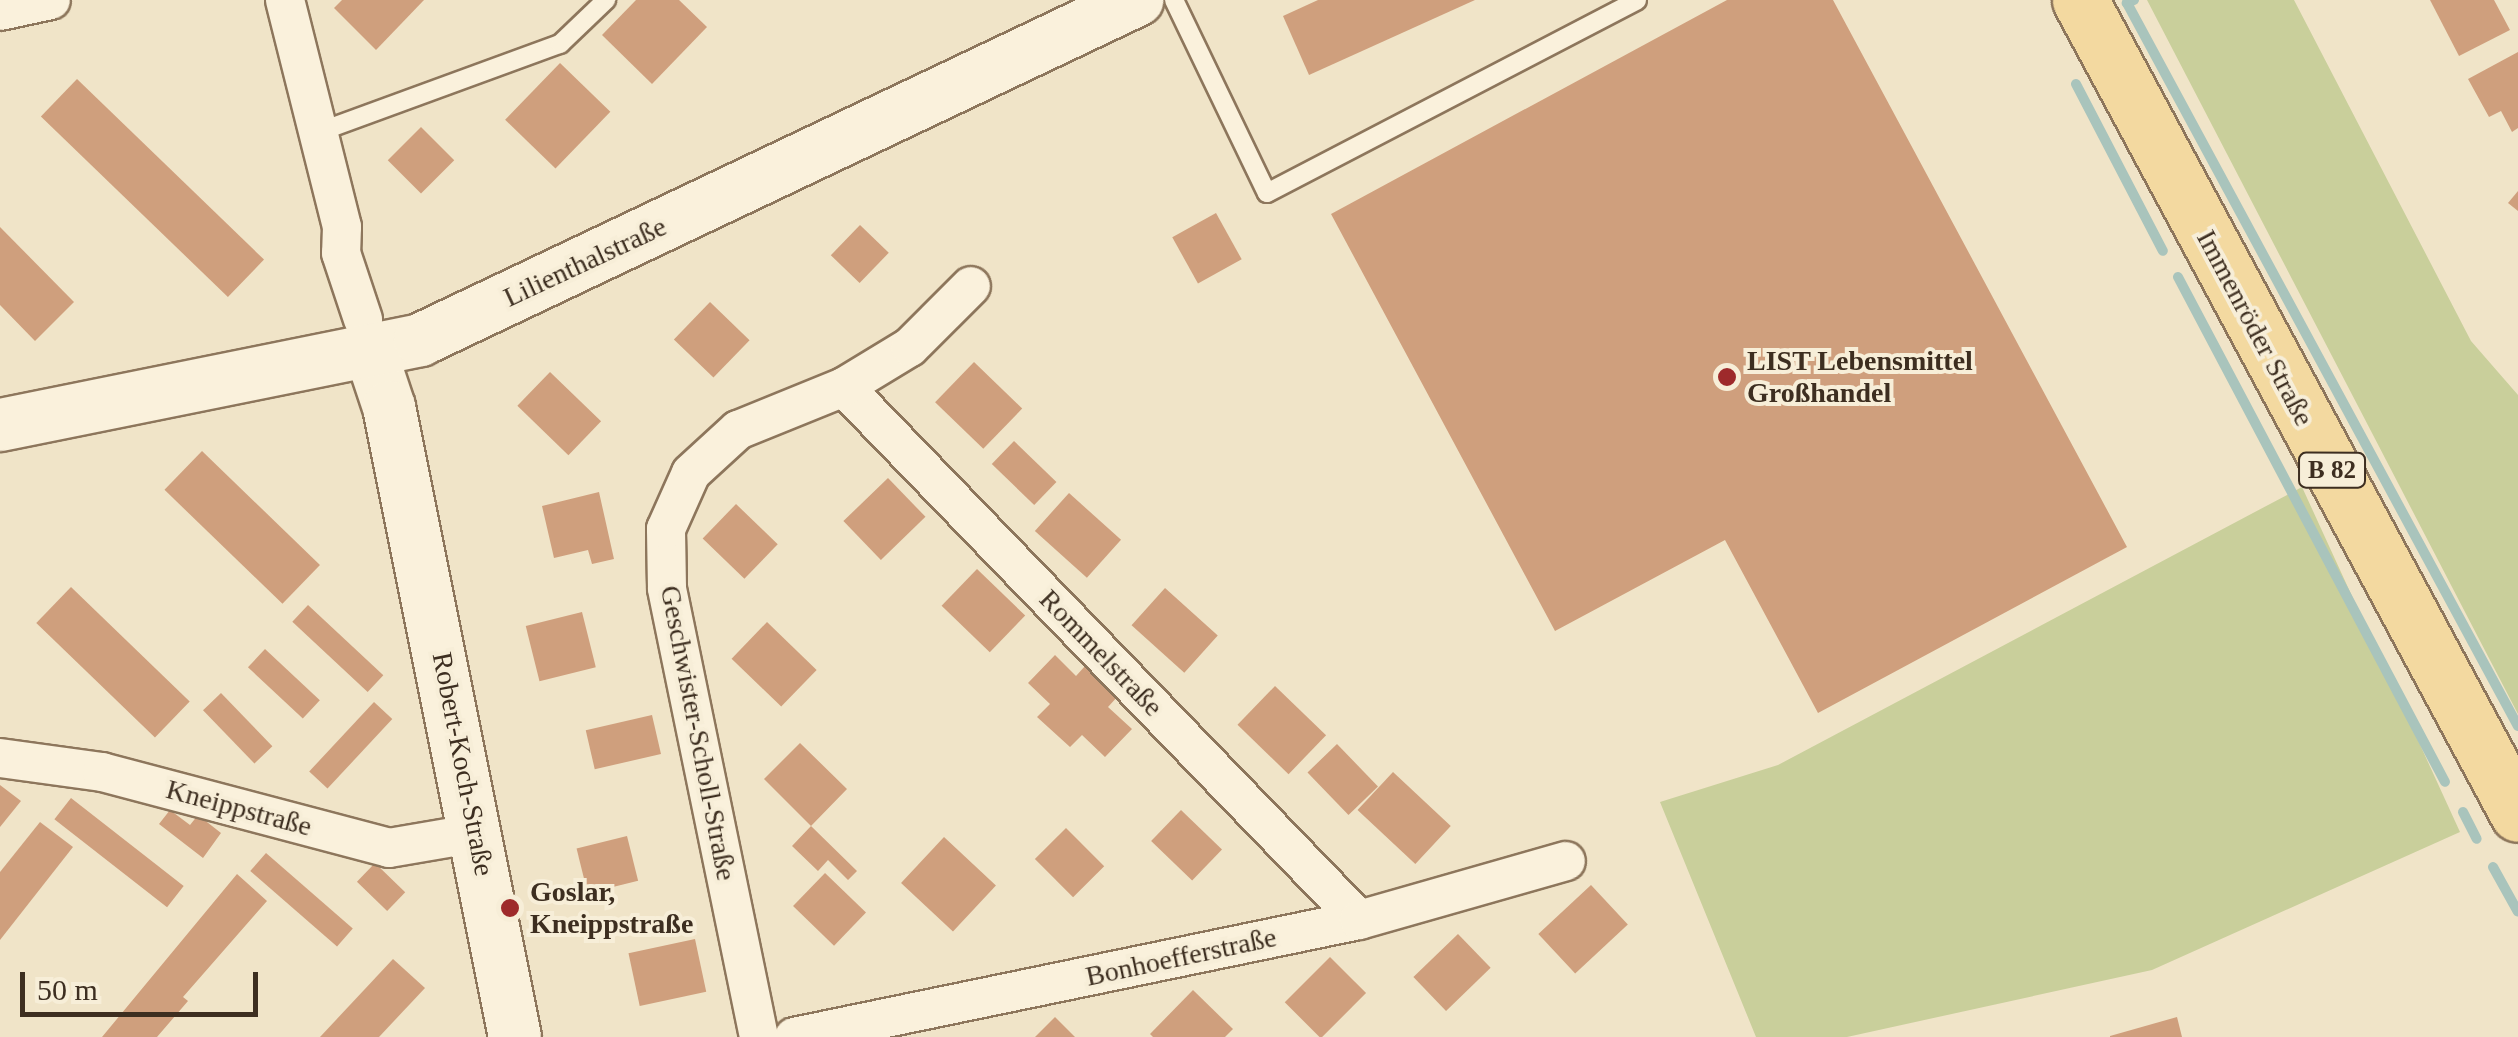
<!DOCTYPE html>
<html>
<head>
<meta charset="utf-8">
<style>
  body { margin:0 }
  #map { position:relative; width:2518px; height:1037px; overflow:hidden; background:#f0e4c8; font-family:"Times New Roman",serif }
  div>[style] { position:absolute }
  .green>* { inset:0; background:#c9cf9b }
  .stream>* { height:10px; margin:-5px; padding:0 5px; transform-origin:5px; border-radius:5px; background:#a9c4bc }
  .building>* { inset:0; background:#cf9f7d; transform-origin:0 0 }
  .roads { filter:drop-shadow(2px 0 #8d765c) drop-shadow(-2px 0 #8d765c) drop-shadow(0 2px #8d765c) drop-shadow(0 -2px #8d765c) }
  .lane>* { height:18px; margin:-9px; padding:0 9px; transform-origin:9px; border-radius:9px; background:#faf1dc }
  .street>* { height:38px; margin:-19px; padding:0 19px; transform-origin:19px; border-radius:19px; background:#faf1dc }
  .secondary>* { height:52px; margin:-26px; padding:0 26px; transform-origin:26px; border-radius:26px; background:#faf1dc }
  .primary>* { height:55px; margin:-27.5px; padding:0 27.5px; transform-origin:27.5px; border-radius:27.5px; background:#f3d9a0 }
  .dots>* { width:28px; height:28px; translate:-50% -50%; box-sizing:border-box; border:5px solid #f7eed8; border-radius:50% }
  span { translate:-50% -50%; white-space:nowrap; text-align:center; line-height:1.15; -webkit-text-stroke:8px #f7eed8; paint-order:stroke }
  .shield-label span { padding:2px 8px; background:#f7eed8; border:2px solid; border-radius:8px; -webkit-text-stroke-width:0 }
  .shield-label { font-size:25px; color:#3d2e20; font-weight:700 }
  .street-label { font-size:28px; color:#3d2e20 }
  .poi-label { font-size:28px; color:#3d2e20; font-weight:700 }
  .left { translate:0 -50%; text-align:left }
  .scale { position:absolute; left:20px; top:972px; width:238px; height:45px; box-sizing:border-box; border:5px solid #3d2e20; border-top:0; padding-left:12px; font-size:30px; line-height:35px; white-space:nowrap; color:#3d2e20; -webkit-text-stroke:8px #f7eed8; paint-order:stroke }
</style>
</head>
<body>
<div id="map">
  <div class="green">
    <i style="clip-path:polygon(2147px 0,2294px 0,2471px 341px,2518px 395px,2518px 714px)"></i>
    <i style="clip-path:polygon(2302px 487px,2460px 832px,2152px 970px,1847px 1037px,1756px 1037px,1660px 802px,1778px 765px)"></i>
  </div>
  <div class="stream">
    <i style="left:2134px;top:0;width:8px;rotate:157deg"></i>
    <i style="left:2127px;top:3px;width:822px;rotate:61.6deg"></i>
    <i style="left:2076px;top:84px;width:188px;rotate:62.5deg"></i>
    <i style="left:2178px;top:277px;width:571px;rotate:62.13deg"></i>
    <i style="left:2463px;top:812px;width:30px;rotate:63deg"></i>
    <i style="left:2493px;top:867px;width:51px;rotate:60.9deg"></i>
  </div>
  <div class="building">
    <i style="clip-path:polygon(342px 0,424px 0,376px 50px,334px 8px)"></i>
    <i style="clip-path:polygon(636px 0,679px 0,707px 27px,652px 84px,602px 35px)"></i>
    <i style="clip-path:polygon(1318px 0,1475px 0,1309px 75px,1283px 16px)"></i>
    <i style="clip-path:polygon(1727px 0,1833px 0,2127px 547px,1818px 713px,1725px 540px,1555px 631px,1331px 214px)"></i>
    <i style="clip-path:polygon(2430px 0,2494px 0,2510px 30px,2459px 56px)"></i>
    <i style="clip-path:polygon(2518px 52px,2518px 128px,2512px 132px,2501px 111px,2489px 117px,2468px 79px)"></i>
    <i style="left:560px;top:63px;width:70px;height:79px;rotate:44deg"></i>
    <i style="left:77px;top:79px;width:260px;height:52px;rotate:44deg"></i>
    <i style="left:421px;top:127px;width:47px;height:47px;rotate:45deg"></i>
    <i style="clip-path:polygon(2518px 191px,2518px 211px,2508px 203px)"></i>
    <i style="left:1216px;top:213px;width:53px;height:50px;rotate:61deg"></i>
    <i style="left:860px;top:225px;width:40px;height:42px;rotate:44deg"></i>
    <i style="clip-path:polygon(0 227px,74px 302px,35px 341px,0 305px)"></i>
    <i style="left:710px;top:302px;width:55px;height:52px;rotate:44deg"></i>
    <i style="left:974px;top:362px;width:67px;height:56px;rotate:44deg"></i>
    <i style="left:550px;top:372px;width:71px;height:47px;rotate:44deg"></i>
    <i style="left:1014px;top:441px;width:59px;height:32px;rotate:44deg"></i>
    <i style="left:202px;top:451px;width:164px;height:54px;rotate:44deg"></i>
    <i style="left:888px;top:478px;width:54px;height:62px;rotate:46deg"></i>
    <i style="clip-path:polygon(599px 492px,614px 559px,592px 564px,588px 550px,554px 558px,542px 506px)"></i>
    <i style="left:1069px;top:493px;width:70px;height:51px;rotate:42deg"></i>
    <i style="left:736px;top:504px;width:58px;height:48px;rotate:44deg"></i>
    <i style="left:977px;top:569px;width:67px;height:51px;rotate:44deg"></i>
    <i style="left:71px;top:587px;width:165px;height:50px;rotate:44deg"></i>
    <i style="left:1165px;top:588px;width:71px;height:50px;rotate:42deg"></i>
    <i style="left:308px;top:605px;width:103px;height:23px;rotate:43deg"></i>
    <i style="left:582px;top:612px;width:57px;height:58px;rotate:76deg"></i>
    <i style="left:767px;top:622px;width:69px;height:51px;rotate:44deg"></i>
    <i style="left:265px;top:649px;width:75px;height:25px;rotate:43deg"></i>
    <i style="clip-path:polygon(1055px 655px,1076px 676px,1086px 665px,1118px 696px,1108px 707px,1132px 729px,1105px 757px,1082px 735px,1070px 747px,1037px 717px,1050px 704px,1028px 683px)"></i>
    <i style="left:1275px;top:686px;width:71px;height:54px;rotate:44deg"></i>
    <i style="left:221px;top:693px;width:74px;height:25px;rotate:46deg"></i>
    <i style="left:374px;top:702px;width:25px;height:95px;rotate:43deg"></i>
    <i style="left:652px;top:715px;width:40px;height:68px;rotate:77deg"></i>
    <i style="clip-path:polygon(800px 743px,847px 789px,811px 826px,857px 871px,848px 880px,828px 860px,818px 871px,792px 846px,811px 826px,764px 779px)"></i>
    <i style="left:1337px;top:744px;width:59px;height:41px;rotate:46deg"></i>
    <i style="left:1393px;top:772px;width:79px;height:52px;rotate:43deg"></i>
    <i style="clip-path:polygon(0 785px,21px 801px,0 827px)"></i>
    <i style="left:71px;top:798px;width:143px;height:27px;rotate:38deg"></i>
    <i style="clip-path:polygon(170px 810px,190px 825px,198px 815px,221px 833px,203px 858px,159px 824px)"></i>
    <i style="left:1181px;top:810px;width:57px;height:43px;rotate:44deg"></i>
    <i style="clip-path:polygon(40px 822px,73px 847px,0 940px,0 872px)"></i>
    <i style="left:1066px;top:828px;width:54px;height:44px;rotate:45deg"></i>
    <i style="left:627px;top:836px;width:46px;height:52px;rotate:76deg"></i>
    <i style="left:944px;top:837px;width:71px;height:63px;rotate:43deg"></i>
    <i style="left:266px;top:853px;width:115px;height:24px;rotate:41deg"></i>
    <i style="left:375px;top:863px;width:42px;height:26px;rotate:44deg"></i>
    <i style="left:825px;top:873px;width:57px;height:46px;rotate:44deg"></i>
    <i style="clip-path:polygon(237px 874px,267px 901px,183px 997px,188px 1001px,157px 1037px,102px 1037px)"></i>
    <i style="left:1591px;top:885px;width:54px;height:72px;rotate:47deg"></i>
    <i style="left:1458px;top:934px;width:47px;height:62px;rotate:46deg"></i>
    <i style="left:695px;top:939px;width:54px;height:68px;rotate:78deg"></i>
    <i style="left:1330px;top:957px;width:51px;height:64px;rotate:45deg"></i>
    <i style="clip-path:polygon(393px 959px,425px 988px,379px 1037px,320px 1037px)"></i>
    <i style="clip-path:polygon(1193px 990px,1233px 1029px,1225px 1037px,1153px 1037px,1150px 1034px)"></i>
    <i style="clip-path:polygon(1055px 1017px,1075px 1037px,1035px 1037px)"></i>
    <i style="clip-path:polygon(2177px 1017px,2182px 1037px,2110px 1037px,2110px 1036px)"></i>
  </div>
  <div class="roads">
    <div class="lane">
      <i style="left:1174px;top:0;width:214px;rotate:64.3deg"></i>
      <i style="left:1267px;top:193px;width:417px;rotate:-27.5deg"></i>
      <i style="left:319px;top:132px;width:257px;rotate:-20.1deg"></i>
      <i style="left:560px;top:44px;width:64px;rotate:-43.7deg"></i>
    </div>
    <div class="street">
      <i style="left:285px;top:0;width:234px;rotate:75.9deg"></i>
      <i style="left:342px;top:227px;width:26px;rotate:92deg"></i>
      <i style="left:341px;top:253px;width:70px;rotate:71.6deg"></i>
      <i style="left:0;top:11px;width:52px;rotate:-12.2deg"></i>
      <i style="left:844px;top:387px;width:741px;rotate:45.98deg"></i>
      <i style="left:0;top:758px;width:103px;rotate:7.8deg"></i>
      <i style="left:102px;top:772px;width:297px;rotate:14.8deg"></i>
      <i style="left:389px;top:848px;width:89px;rotate:-9.7deg"></i>
      <i style="left:759px;top:1037px;width:458px;rotate:-101.6deg"></i>
      <i style="left:667px;top:588px;width:59px;rotate:-91deg"></i>
      <i style="left:666px;top:529px;width:61px;rotate:-65.9deg"></i>
      <i style="left:691px;top:473px;width:64px;rotate:-42.5deg"></i>
      <i style="left:738px;top:430px;width:114px;rotate:-22.1deg"></i>
      <i style="left:844px;top:387px;width:77px;rotate:-31.2deg"></i>
      <i style="left:910px;top:347px;width:86px;rotate:-45deg"></i>
      <i style="left:794px;top:1037px;width:577px;rotate:-11.7deg"></i>
      <i style="left:1359px;top:920px;width:215px;rotate:-15.9deg"></i>
    </div>
    <div class="secondary">
      <i style="left:370px;top:350px;width:60px;rotate:71.6deg"></i>
      <i style="left:389px;top:407px;width:642px;rotate:78.69deg"></i>
      <i style="left:0;top:425px;width:429px;rotate:-11.4deg"></i>
      <i style="left:420px;top:340px;width:794px;rotate:-25.37deg"></i>
    </div>
    <div class="primary">
      <i style="left:2080px;top:0;width:924px;rotate:61.72deg"></i>
    </div>
  </div>
  <div class="dots">
    <i style="left:1727px;top:377px;background:#9e2a2b"></i>
    <i style="left:510px;top:908px;background:#9e2a2b"></i>
  </div>
  <div class="shield-label">
    <span style="left:2332px;top:470px">B 82</span>
  </div>
  <div class="street-label">
    <span style="left:585px;top:262px;rotate:-25deg">Lilienthalstraße</span>
    <span style="left:2255px;top:328px;rotate:62deg">Immenröder Straße</span>
    <span style="left:1101px;top:653px;rotate:46deg">Rommelstraße</span>
    <span style="left:698px;top:733px;rotate:79deg">Geschwister-Scholl-Straße</span>
    <span style="left:463px;top:764px;rotate:79deg">Robert-Koch-Straße</span>
    <span style="left:239px;top:808px;rotate:15deg">Kneippstraße</span>
    <span style="left:1181px;top:957px;rotate:-12deg">Bonhoefferstraße</span>
  </div>
  <div class="poi-label">
    <span class="left" style="left:1747px;top:377px">LIST Lebensmittel<br>Großhandel</span>
    <span class="left" style="left:530px;top:908px">Goslar,<br>Kneippstraße</span>
  </div>
  <div class="scale">50 m</div>
</div>
</body>
</html>
